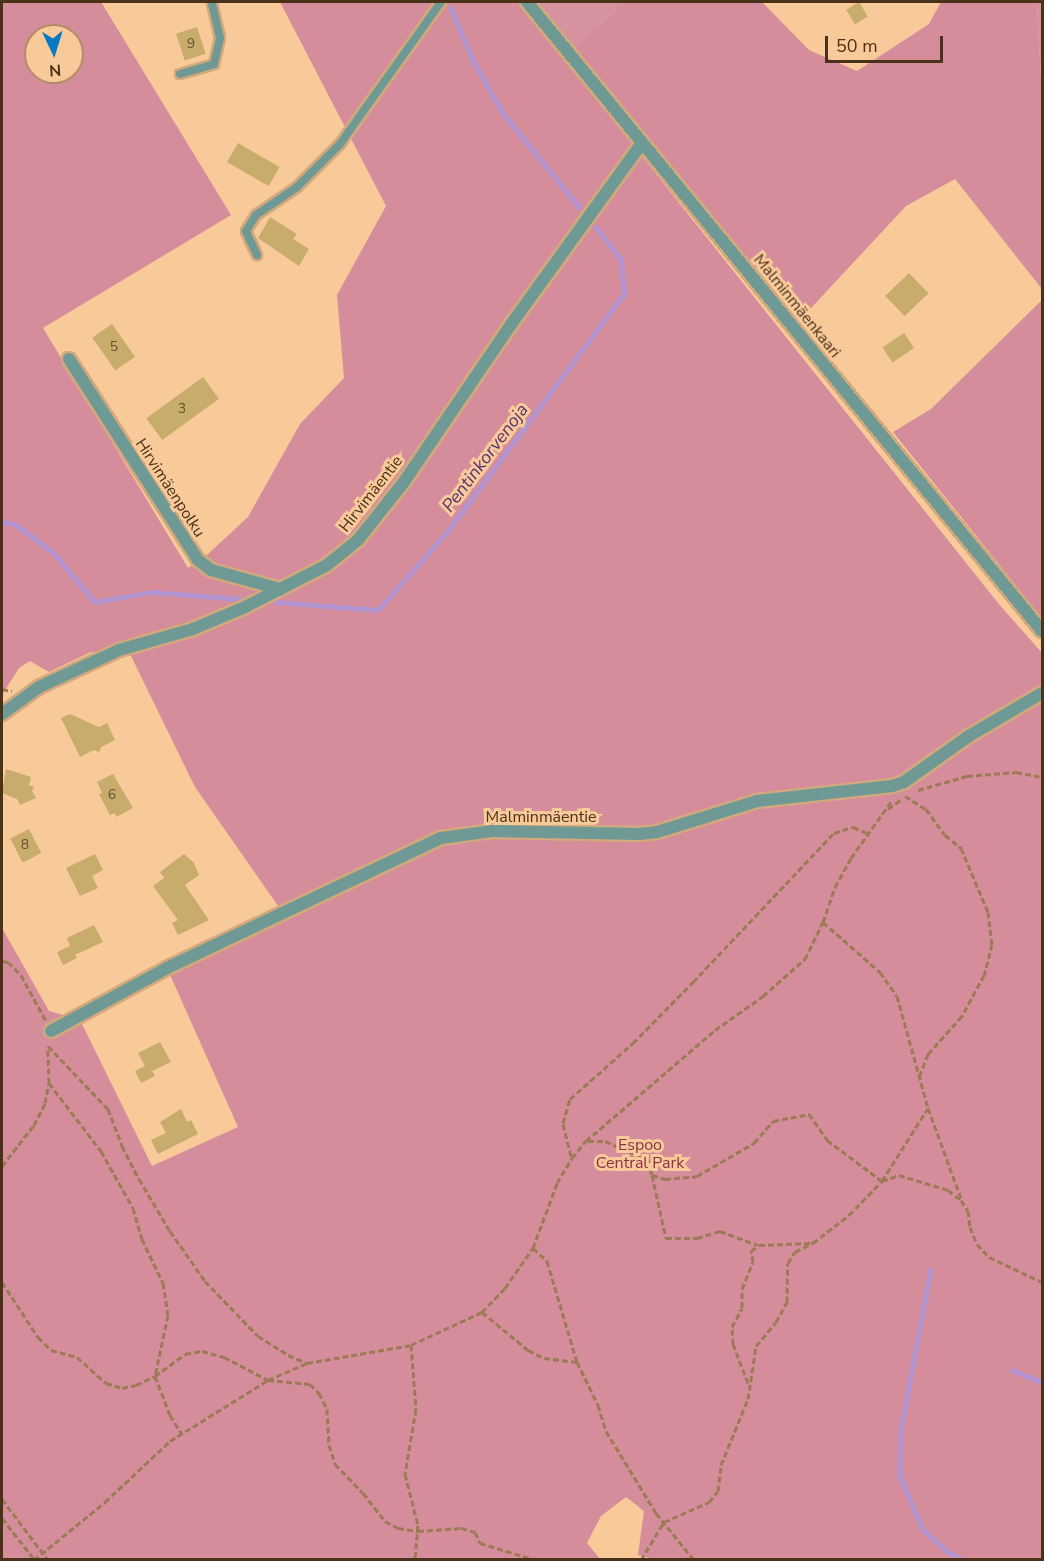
<!DOCTYPE html>
<html>
<head>
<meta charset="utf-8">
<style>
  body { margin:0 }
  #map { position:relative; width:1044px; height:1561px; overflow:hidden; background:#f8c999; font-family:"Nunito Sans",sans-serif }
  div>[style] { position:absolute }
  .green>* { inset:0; background:#d4939f }
  .forest>* { inset:0; background:#d58c9b }
  .stream>* { height:4.5px; margin:-2.25px; padding:0 2.25px; transform-origin:2.25px; border-radius:2.25px; background:#b295d0 }
  .building>* { inset:0; background:#c8ac6b; transform-origin:0 0 }
  .path>* { height:3px; margin-top:-1.5px; transform-origin:0; background:repeating-linear-gradient(90deg,#9d7a56 0 6px,transparent 0 9px) }
  .roads { filter:drop-shadow(2px 0 #d2a87d) drop-shadow(-2px 0 #d2a87d) drop-shadow(0 2px #d2a87d) drop-shadow(0 -2px #d2a87d) }
  .lane>* { height:8px; margin:-4px; padding:0 4px; transform-origin:4px; border-radius:4px; background:#6f9994 }
  .street>* { height:12px; margin:-6px; padding:0 6px; transform-origin:6px; border-radius:6px; background:#6f9994 }
  span { translate:-50% -50%; white-space:nowrap; text-align:center; line-height:1.15; -webkit-text-stroke:6px #f8c999; paint-order:stroke }
  .number-label { font-size:14px; color:#6a502e }
  .number-label span { -webkit-text-stroke-width:0 }
  .street-label { font-size:16px; color:#4a3219 }
  .park-label { font-size:16px; color:#883149 }
  .water-label { font-size:18px; color:#573178; font-style:italic }
  .frame { position:absolute; inset:0; border:3px solid #4a3219; pointer-events:none }
  .north { position:absolute; left:24px; top:24px; width:60px; height:60px; box-sizing:border-box; background:#f8c999; border:2px solid #b28d66; border-radius:50%; rotate:176deg; font-size:16px; font-weight:700; line-height:24px; text-align:center; color:#4a3219 }
  .north::after { content:''; display:block; margin:auto; width:21px; height:27px; background:#067ac4; clip-path:polygon(50% 0,100% 100%,50% 72%,0 100%) }
  .scale { position:absolute; left:825px; top:36px; width:118px; height:27px; box-sizing:border-box; border:3px solid #4a3219; border-top:0; padding-left:8px; font-size:18px; line-height:21px; white-space:nowrap; color:#4a3219; -webkit-text-stroke:4px #f8c999; paint-order:stroke }
</style>
</head>
<body>
<div id="map">
  <div class="green">
    <i style="clip-path:polygon(536px 2px,624px 2px,574px 48px)"></i>
    <i style="clip-path:polygon(1042px 4px,1042px 97px,1037px 5px)"></i>
  </div>
  <div class="forest">
    <i style="clip-path:polygon(evenodd,2px 2px,101px 2px,231px 215px,43px 328px,188px 568px,208px 554px,248px 517px,300px 424px,344px 378px,337px 295px,386px 206px,280px 2px,519px 2px,998px 603px,1042px 653px,1042px 1559px,654px 1559px,638px 1555px,644px 1511px,626px 1497px,601px 1516px,587px 1543px,600px 1559px,2px 1559px,2px 928px,49px 1011px,80px 1020px,152px 1166px,238px 1127px,167px 968px,283px 913px,195px 787px,131px 656px,91px 652px,49px 672px,30px 661px,19px 668px,2px 695px,2px 2px,36px 36px,72px 36px,72px 72px,36px 72px,36px 36px)"></i>
    <i style="clip-path:polygon(624px 2px,762px 2px,809px 50px,857px 71px,929px 24px,941px 2px,1042px 2px,1042px 4px,1037px 6px,1042px 97px,1042px 289px,955px 179px,906px 206px,799px 321px,646px 140px,574px 48px)"></i>
    <i style="clip-path:polygon(1042px 300px,1042px 618px,893px 432px,931px 409px)"></i>
  </div>
  <div class="stream">
    <i style="left:451px;top:8px;width:56px;rotate:67.1deg"></i>
    <i style="left:473px;top:60px;width:61px;rotate:60.5deg"></i>
    <i style="left:503px;top:113px;width:121px;rotate:51deg"></i>
    <i style="left:2px;top:522px;width:13px;rotate:9deg"></i>
    <i style="left:15px;top:524px;width:47px;rotate:36.4deg"></i>
    <i style="left:53px;top:552px;width:65px;rotate:50deg"></i>
    <i style="left:95px;top:602px;width:57px;rotate:-10.1deg"></i>
    <i style="left:151px;top:592px;width:89px;rotate:4.5deg"></i>
    <i style="left:276px;top:602px;width:102px;rotate:4.5deg"></i>
    <i style="left:378px;top:610px;width:104px;rotate:-48.5deg"></i>
    <i style="left:447px;top:532px;width:297px;rotate:-53.4deg"></i>
    <i style="left:624px;top:294px;width:34px;rotate:-95deg"></i>
    <i style="left:621px;top:260px;width:41px;rotate:-128deg"></i>
    <i style="left:931px;top:1270px;width:164px;rotate:100.6deg"></i>
    <i style="left:901px;top:1431px;width:45px;rotate:91.3deg"></i>
    <i style="left:900px;top:1476px;width:59px;rotate:66.9deg"></i>
    <i style="left:923px;top:1530px;width:33px;rotate:41deg"></i>
    <i style="left:948px;top:1552px;width:18px;rotate:27deg"></i>
    <i style="left:1012px;top:1370px;width:32px;rotate:22deg"></i>
  </div>
  <div class="building">
    <i style="left:859px;top:2px;width:17px;height:15px;rotate:59deg"></i>
    <i style="left:197px;top:27px;width:28px;height:22px;rotate:72deg"></i>
    <i style="left:238px;top:143px;width:48px;height:22px;rotate:30deg"></i>
    <i style="clip-path:polygon(270px 217px,297px 234px,293px 239px,309px 249px,299px 266px,258px 238px)"></i>
    <i style="left:909px;top:273px;width:28px;height:33px;rotate:46deg"></i>
    <i style="left:112px;top:324px;width:40px;height:24px;rotate:55deg"></i>
    <i style="left:904px;top:333px;width:18px;height:26px;rotate:56deg"></i>
    <i style="left:203px;top:377px;width:27px;height:70px;rotate:54deg"></i>
    <i style="clip-path:polygon(70px 714px,99px 727px,107px 723px,115px 740px,101px 747px,99px 752px,94px 750px,80px 757px,61px 718px)"></i>
    <i style="clip-path:polygon(6px 769px,31px 777px,29px 785px,34px 787px,32px 791px,36px 798px,20px 805px,17px 799px,2px 793px)"></i>
    <i style="clip-path:polygon(113px 774px,133px 808px,116px 817px,115px 813px,110px 815px,99px 794px,102px 793px,97px 782px)"></i>
    <i style="left:29px;top:829px;width:27px;height:21px;rotate:63deg"></i>
    <i style="clip-path:polygon(95px 854px,103px 870px,92px 876px,98px 888px,80px 896px,66px 868px)"></i>
    <i style="clip-path:polygon(184px 854px,194px 863px,199px 875px,185px 885px,209px 920px,178px 935px,172px 923px,178px 920px,153px 886px,164px 878px,160px 872px)"></i>
    <i style="clip-path:polygon(94px 925px,103px 942px,75px 955px,77px 958px,63px 965px,57px 952px,70px 946px,67px 938px)"></i>
    <i style="clip-path:polygon(160px 1042px,171px 1062px,152px 1071px,155px 1076px,141px 1083px,135px 1071px,145px 1066px,138px 1053px)"></i>
    <i style="clip-path:polygon(181px 1109px,187px 1122px,191px 1120px,198px 1134px,158px 1154px,151px 1140px,166px 1133px,160px 1122px)"></i>
  </div>
  <div class="path">
    <i style="left:2px;top:689px;width:10px;rotate:11deg"></i>
    <i style="left:918px;top:790px;width:51px;rotate:-15.9deg"></i>
    <i style="left:967px;top:776px;width:49px;rotate:-4.7deg"></i>
    <i style="left:1016px;top:772px;width:26px;rotate:11deg"></i>
    <i style="left:905px;top:796px;width:25px;rotate:32deg"></i>
    <i style="left:926px;top:809px;width:32px;rotate:54deg"></i>
    <i style="left:945px;top:835px;width:21px;rotate:39deg"></i>
    <i style="left:961px;top:848px;width:69px;rotate:67.1deg"></i>
    <i style="left:988px;top:912px;width:32px;rotate:83deg"></i>
    <i style="left:992px;top:944px;width:32px;rotate:104deg"></i>
    <i style="left:984px;top:975px;width:47px;rotate:118.2deg"></i>
    <i style="left:962px;top:1016px;width:51px;rotate:131.8deg"></i>
    <i style="left:928px;top:1054px;width:25px;rotate:111deg"></i>
    <i style="left:888px;top:809px;width:17px;rotate:-36deg"></i>
    <i style="left:823px;top:922px;width:76px;rotate:41.3deg"></i>
    <i style="left:880px;top:972px;width:29px;rotate:55deg"></i>
    <i style="left:897px;top:996px;width:116px;rotate:74.5deg"></i>
    <i style="left:928px;top:1108px;width:96px;rotate:69.9deg"></i>
    <i style="left:2px;top:961px;width:6px;rotate:9deg"></i>
    <i style="left:8px;top:962px;width:18px;rotate:45deg"></i>
    <i style="left:21px;top:975px;width:52px;rotate:61.5deg"></i>
    <i style="left:48px;top:1046px;width:87px;rotate:46.4deg"></i>
    <i style="left:108px;top:1109px;width:40px;rotate:69deg"></i>
    <i style="left:122px;top:1146px;width:37px;rotate:63deg"></i>
    <i style="left:139px;top:1179px;width:61px;rotate:59.2deg"></i>
    <i style="left:170px;top:1231px;width:61px;rotate:55deg"></i>
    <i style="left:205px;top:1281px;width:76px;rotate:46.1deg"></i>
    <i style="left:258px;top:1336px;width:36px;rotate:32deg"></i>
    <i style="left:288px;top:1355px;width:21px;rotate:23deg"></i>
    <i style="left:49px;top:1083px;width:86px;rotate:52.6deg"></i>
    <i style="left:101px;top:1151px;width:65px;rotate:60.7deg"></i>
    <i style="left:133px;top:1208px;width:32px;rotate:74deg"></i>
    <i style="left:142px;top:1239px;width:49px;rotate:64.5deg"></i>
    <i style="left:163px;top:1283px;width:32px;rotate:81deg"></i>
    <i style="left:168px;top:1315px;width:62px;rotate:102deg"></i>
    <i style="left:155px;top:1376px;width:42px;rotate:69deg"></i>
    <i style="left:170px;top:1415px;width:22px;rotate:58deg"></i>
    <i style="left:588px;top:1141px;width:17px"></i>
    <i style="left:605px;top:1141px;width:47px;rotate:23.8deg"></i>
    <i style="left:648px;top:1160px;width:16px;rotate:75deg"></i>
    <i style="left:652px;top:1175px;width:14px;rotate:17deg"></i>
    <i style="left:665px;top:1179px;width:32px;rotate:-5deg"></i>
    <i style="left:697px;top:1176px;width:66px;rotate:-30.1deg"></i>
    <i style="left:754px;top:1143px;width:29px;rotate:-49deg"></i>
    <i style="left:773px;top:1121px;width:37px;rotate:-11deg"></i>
    <i style="left:809px;top:1114px;width:32px;rotate:55deg"></i>
    <i style="left:827px;top:1140px;width:69px;rotate:36.7deg"></i>
    <i style="left:882px;top:1181px;width:86px;rotate:-57.8deg"></i>
    <i style="left:571px;top:1156px;width:34px;rotate:-104deg"></i>
    <i style="left:563px;top:1123px;width:25px;rotate:-74deg"></i>
    <i style="left:570px;top:1099px;width:84px;rotate:-41.6deg"></i>
    <i style="left:633px;top:1043px;width:86px;rotate:-45.5deg"></i>
    <i style="left:693px;top:982px;width:205px;rotate:-46.6deg"></i>
    <i style="left:834px;top:833px;width:20px;rotate:-18deg"></i>
    <i style="left:853px;top:827px;width:15px;rotate:23deg"></i>
    <i style="left:2px;top:1166px;width:52px;rotate:-52deg"></i>
    <i style="left:34px;top:1125px;width:25px;rotate:-63deg"></i>
    <i style="left:45px;top:1103px;width:20px;rotate:-79deg"></i>
    <i style="left:49px;top:1083px;width:36px;rotate:-92deg"></i>
    <i style="left:652px;top:1175px;width:65px;rotate:77.5deg"></i>
    <i style="left:666px;top:1238px;width:31px"></i>
    <i style="left:697px;top:1238px;width:24px;rotate:-17deg"></i>
    <i style="left:720px;top:1231px;width:40px;rotate:20.2deg"></i>
    <i style="left:533px;top:1248px;width:19px;rotate:43deg"></i>
    <i style="left:547px;top:1261px;width:105px;rotate:73.5deg"></i>
    <i style="left:577px;top:1362px;width:48px;rotate:64deg"></i>
    <i style="left:598px;top:1405px;width:27px;rotate:73deg"></i>
    <i style="left:606px;top:1431px;width:96px;rotate:58.6deg"></i>
    <i style="left:656px;top:1513px;width:60px;rotate:51deg"></i>
    <i style="left:2px;top:1282px;width:66px;rotate:56.8deg"></i>
    <i style="left:38px;top:1337px;width:18px;rotate:45deg"></i>
    <i style="left:51px;top:1350px;width:27px;rotate:15deg"></i>
    <i style="left:77px;top:1357px;width:39px;rotate:42deg"></i>
    <i style="left:106px;top:1383px;width:17px;rotate:17deg"></i>
    <i style="left:122px;top:1388px;width:14px;rotate:-12deg"></i>
    <i style="left:136px;top:1385px;width:21px;rotate:-25deg"></i>
    <i style="left:155px;top:1376px;width:37px;rotate:-36deg"></i>
    <i style="left:185px;top:1354px;width:17px;rotate:-10deg"></i>
    <i style="left:202px;top:1351px;width:23px;rotate:15deg"></i>
    <i style="left:224px;top:1357px;width:50px;rotate:27.6deg"></i>
    <i style="left:268px;top:1380px;width:42px;rotate:5.4deg"></i>
    <i style="left:310px;top:1384px;width:13px;rotate:45deg"></i>
    <i style="left:319px;top:1393px;width:18px;rotate:63deg"></i>
    <i style="left:327px;top:1409px;width:36px;rotate:87deg"></i>
    <i style="left:329px;top:1445px;width:20px;rotate:72deg"></i>
    <i style="left:335px;top:1464px;width:40px;rotate:46deg"></i>
    <i style="left:363px;top:1493px;width:36px;rotate:52deg"></i>
    <i style="left:385px;top:1521px;width:15px;rotate:28deg"></i>
    <i style="left:398px;top:1528px;width:20px;rotate:9deg"></i>
    <i style="left:418px;top:1531px;width:43px;rotate:-4deg"></i>
    <i style="left:461px;top:1528px;width:15px;rotate:16deg"></i>
    <i style="left:475px;top:1532px;width:12px;rotate:66deg"></i>
    <i style="left:480px;top:1543px;width:59px;rotate:16.9deg"></i>
    <i style="left:482px;top:1312px;width:60px;rotate:39.6deg"></i>
    <i style="left:528px;top:1350px;width:18px;rotate:27deg"></i>
    <i style="left:544px;top:1358px;width:33px;rotate:7deg"></i>
    <i style="left:411px;top:1345px;width:64px;rotate:85.5deg"></i>
    <i style="left:416px;top:1409px;width:66px;rotate:99.6deg"></i>
    <i style="left:405px;top:1474px;width:53px;rotate:75.7deg"></i>
    <i style="left:418px;top:1525px;width:35px;rotate:95deg"></i>
    <i style="left:748px;top:1383px;width:42px;rotate:-111deg"></i>
    <i style="left:733px;top:1344px;width:17px;rotate:-93deg"></i>
    <i style="left:732px;top:1327px;width:21px;rotate:-62deg"></i>
    <i style="left:742px;top:1308px;width:19px;rotate:-90deg"></i>
    <i style="left:742px;top:1289px;width:29px;rotate:-68deg"></i>
    <i style="left:753px;top:1262px;width:11px;rotate:-100deg"></i>
    <i style="left:751px;top:1251px;width:10px;rotate:-37deg"></i>
    <i style="left:759px;top:1245px;width:52px;rotate:-2.2deg"></i>
    <i style="left:2px;top:1499px;width:76px;rotate:53deg"></i>
    <i style="left:2px;top:1518px;width:52px;rotate:52deg"></i>
    <i style="left:34px;top:1560px;width:92px;rotate:-39.2deg"></i>
    <i style="left:105px;top:1502px;width:89px;rotate:-43.2deg"></i>
    <i style="left:170px;top:1441px;width:115px;rotate:-31.9deg"></i>
    <i style="left:268px;top:1380px;width:43px;rotate:-23.6deg"></i>
    <i style="left:307px;top:1363px;width:106px;rotate:-9.8deg"></i>
    <i style="left:411px;top:1345px;width:78px;rotate:-24.9deg"></i>
    <i style="left:482px;top:1312px;width:33px;rotate:-46deg"></i>
    <i style="left:505px;top:1288px;width:49px;rotate:-55deg"></i>
    <i style="left:533px;top:1248px;width:69px;rotate:-69.7deg"></i>
    <i style="left:557px;top:1183px;width:29px;rotate:-59deg"></i>
    <i style="left:572px;top:1158px;width:22px;rotate:-51deg"></i>
    <i style="left:586px;top:1141px;width:170px;rotate:-40.7deg"></i>
    <i style="left:715px;top:1030px;width:59px;rotate:-35.3deg"></i>
    <i style="left:763px;top:996px;width:56px;rotate:-41.4deg"></i>
    <i style="left:805px;top:959px;width:41px;rotate:-64.1deg"></i>
    <i style="left:823px;top:922px;width:37px;rotate:-71deg"></i>
    <i style="left:835px;top:887px;width:33px;rotate:-61deg"></i>
    <i style="left:851px;top:858px;width:72px;rotate:-54.6deg"></i>
    <i style="left:641px;top:1560px;width:44px;rotate:-58.8deg"></i>
    <i style="left:664px;top:1522px;width:49px;rotate:-24deg"></i>
    <i style="left:709px;top:1502px;width:14px;rotate:-51deg"></i>
    <i style="left:718px;top:1491px;width:26px;rotate:-83deg"></i>
    <i style="left:721px;top:1465px;width:71px;rotate:-67.8deg"></i>
    <i style="left:748px;top:1399px;width:54px;rotate:-81.4deg"></i>
    <i style="left:756px;top:1346px;width:31px;rotate:-50deg"></i>
    <i style="left:776px;top:1322px;width:23px;rotate:-61deg"></i>
    <i style="left:787px;top:1302px;width:39px;rotate:-89deg"></i>
    <i style="left:788px;top:1263px;width:13px;rotate:-58deg"></i>
    <i style="left:795px;top:1252px;width:20px;rotate:-27deg"></i>
    <i style="left:813px;top:1243px;width:46px;rotate:-37.9deg"></i>
    <i style="left:849px;top:1215px;width:47px;rotate:-45.9deg"></i>
    <i style="left:882px;top:1181px;width:18px;rotate:-19deg"></i>
    <i style="left:899px;top:1175px;width:51px;rotate:17deg"></i>
    <i style="left:948px;top:1190px;width:16px;rotate:38deg"></i>
    <i style="left:961px;top:1200px;width:13px;rotate:58deg"></i>
    <i style="left:968px;top:1211px;width:16px;rotate:83deg"></i>
    <i style="left:970px;top:1227px;width:18px;rotate:68deg"></i>
    <i style="left:977px;top:1244px;width:18px;rotate:47deg"></i>
    <i style="left:989px;top:1257px;width:59px;rotate:25.3deg"></i>
  </div>
  <div class="roads">
    <div class="lane">
      <i style="left:180px;top:74px;width:35px;rotate:-16deg"></i>
      <i style="left:214px;top:64px;width:27px;rotate:-77deg"></i>
      <i style="left:220px;top:38px;width:37px;rotate:-103deg"></i>
      <i style="left:257px;top:255px;width:26px;rotate:-115deg"></i>
      <i style="left:246px;top:231px;width:19px;rotate:-58deg"></i>
      <i style="left:256px;top:215px;width:50px;rotate:-34.3deg"></i>
      <i style="left:297px;top:187px;width:61px;rotate:-45deg"></i>
      <i style="left:340px;top:144px;width:174px;rotate:-54.6deg"></i>
    </div>
    <div class="street">
      <i style="left:527px;top:2px;width:813px;rotate:50.69deg"></i>
      <i style="left:69px;top:359px;width:239px;rotate:57.3deg"></i>
      <i style="left:198px;top:560px;width:16px;rotate:38deg"></i>
      <i style="left:211px;top:570px;width:72px;rotate:15.4deg"></i>
      <i style="left:2px;top:714px;width:46px;rotate:-36.1deg"></i>
      <i style="left:39px;top:687px;width:88px;rotate:-24.8deg"></i>
      <i style="left:119px;top:650px;width:77px;rotate:-15.8deg"></i>
      <i style="left:193px;top:629px;width:56px;rotate:-22.9deg"></i>
      <i style="left:245px;top:607px;width:92px;rotate:-27.1deg"></i>
      <i style="left:327px;top:565px;width:40px;rotate:-39deg"></i>
      <i style="left:358px;top:540px;width:74px;rotate:-51.6deg"></i>
      <i style="left:404px;top:482px;width:192px;rotate:-55.8deg"></i>
      <i style="left:512px;top:323px;width:221px;rotate:-54.2deg"></i>
      <i style="left:51px;top:1031px;width:132px;rotate:-28.5deg"></i>
      <i style="left:167px;top:968px;width:303px;rotate:-25.4deg"></i>
      <i style="left:441px;top:838px;width:51px;rotate:-7.8deg"></i>
      <i style="left:492px;top:831px;width:147px;rotate:1.2deg"></i>
      <i style="left:639px;top:834px;width:18px;rotate:-6deg"></i>
      <i style="left:657px;top:832px;width:105px;rotate:-17.2deg"></i>
      <i style="left:757px;top:801px;width:136px;rotate:-6.3deg"></i>
      <i style="left:892px;top:786px;width:13px;rotate:-18deg"></i>
      <i style="left:904px;top:782px;width:80px;rotate:-35.3deg"></i>
      <i style="left:969px;top:736px;width:85px;rotate:-30.5deg"></i>
    </div>
  </div>
  <div class="number-label">
    <span style="left:191px;top:44px">9</span>
    <span style="left:114px;top:347px">5</span>
    <span style="left:182px;top:409px">3</span>
    <span style="left:112px;top:795px">6</span>
    <span style="left:25px;top:845px">8</span>
  </div>
  <div class="street-label">
    <span style="left:797px;top:306px;rotate:51deg">Malminmäenkaari</span>
    <span style="left:170px;top:488px;rotate:57deg">Hirvimäenpolku</span>
    <span style="left:371px;top:494px;rotate:-52deg">Hirvimäentie</span>
    <span style="left:541px;top:817px">Malminmäentie</span>
  </div>
  <div class="park-label">
    <span style="left:640px;top:1154px">Espoo<br>Central Park</span>
  </div>
  <div class="water-label">
    <span style="left:485px;top:458px;rotate:-53deg">Pentinkorvenoja</span>
  </div>
  <div class="frame"></div>
  <div class="north">N</div>
  <div class="scale">50 m</div>
</div>
</body>
</html>
